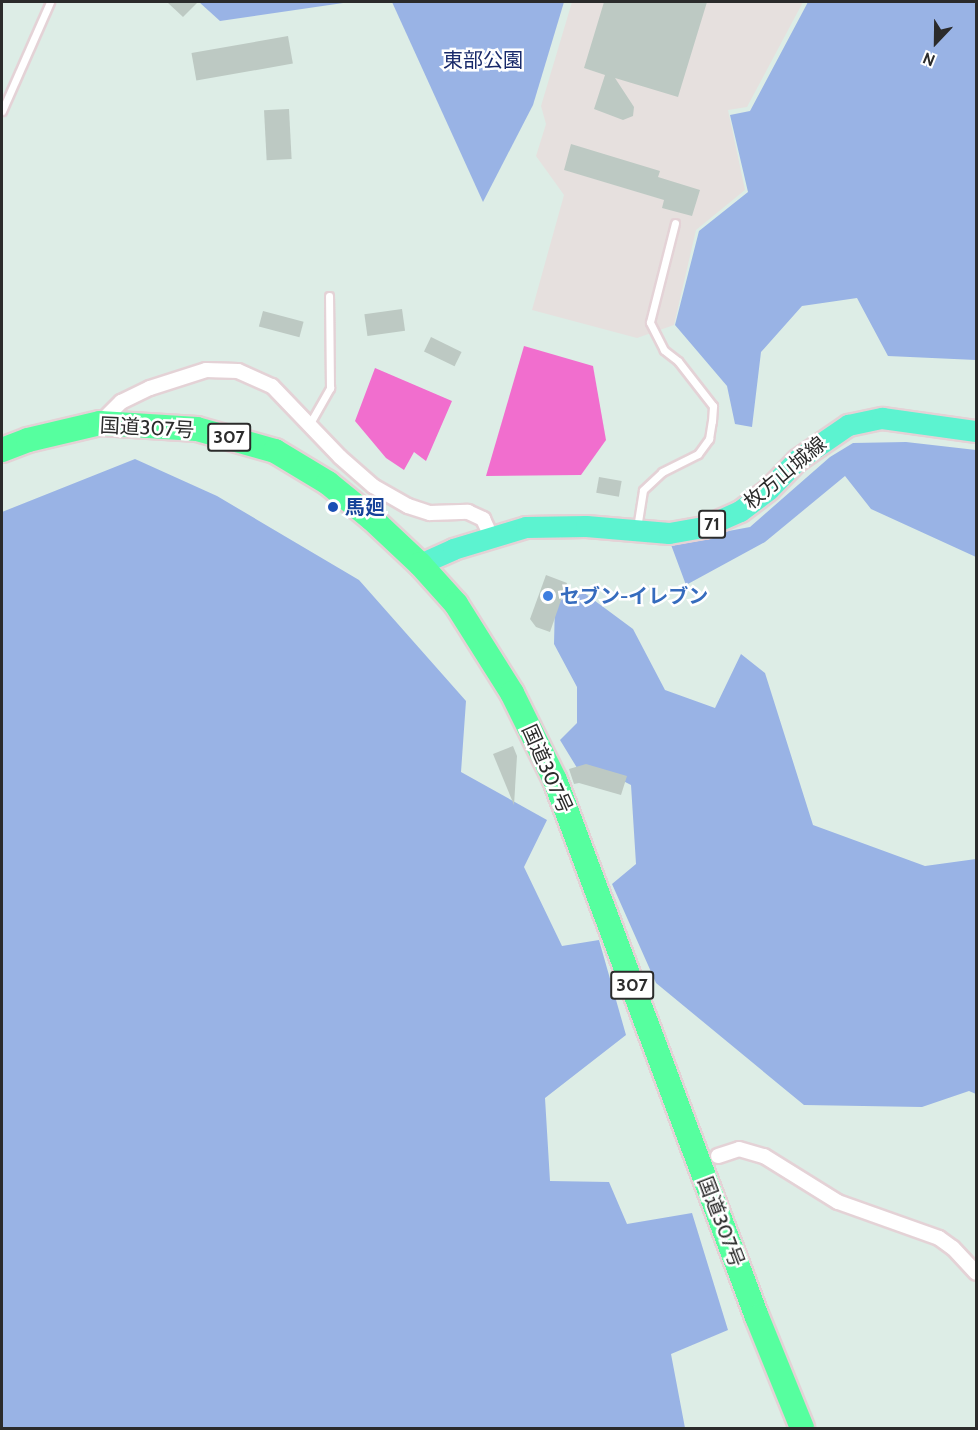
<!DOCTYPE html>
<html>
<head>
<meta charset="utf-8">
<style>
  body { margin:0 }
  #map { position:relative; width:978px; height:1430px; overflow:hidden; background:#ddede6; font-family:Cabin,"Noto Sans JP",sans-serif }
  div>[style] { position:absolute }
  .industrial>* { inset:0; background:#e6e0de }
  .green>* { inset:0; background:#99b3e5 }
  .water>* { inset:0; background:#f16ece }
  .building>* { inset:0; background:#bdc9c3; transform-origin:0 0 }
  .roads { filter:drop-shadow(2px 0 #e4d2d6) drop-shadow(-2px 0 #e4d2d6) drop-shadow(0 2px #e4d2d6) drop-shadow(0 -2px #e4d2d6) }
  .lane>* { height:7px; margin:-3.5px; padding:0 3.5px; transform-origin:3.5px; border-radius:3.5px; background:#fff }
  .street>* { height:14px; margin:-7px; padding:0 7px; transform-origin:7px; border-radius:7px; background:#fff }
  .primary>* { height:21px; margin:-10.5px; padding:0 10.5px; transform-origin:10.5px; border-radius:10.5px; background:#5cf3d0 }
  .highway>* { height:24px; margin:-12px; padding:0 12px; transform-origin:12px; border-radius:12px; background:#56ff9f }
  .dots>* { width:16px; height:16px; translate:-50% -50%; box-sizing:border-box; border:3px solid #fff; border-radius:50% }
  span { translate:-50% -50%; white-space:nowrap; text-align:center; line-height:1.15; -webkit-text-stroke:5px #fff; paint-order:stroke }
  .shield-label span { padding:2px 4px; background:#fff; border:2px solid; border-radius:4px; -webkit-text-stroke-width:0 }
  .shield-label { font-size:18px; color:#2b2b2b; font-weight:700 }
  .park-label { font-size:20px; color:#192a6a }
  .street-label { font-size:20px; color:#2b2b2b }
  .transit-label { font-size:20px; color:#164399; font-weight:700 }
  .left { translate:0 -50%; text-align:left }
  .shop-label { font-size:20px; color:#366cbe; font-weight:700 }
  .frame { position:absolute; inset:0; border:3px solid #2b2b2b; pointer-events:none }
  .north { position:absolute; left:906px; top:12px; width:60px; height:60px; -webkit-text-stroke:4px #fff; paint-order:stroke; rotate:202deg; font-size:16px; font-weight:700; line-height:24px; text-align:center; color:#2b2b2b }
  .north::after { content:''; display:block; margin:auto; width:21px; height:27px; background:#2b2b2b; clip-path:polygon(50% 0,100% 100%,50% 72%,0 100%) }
</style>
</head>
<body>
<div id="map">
  <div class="industrial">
    <i style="clip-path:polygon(572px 2px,803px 2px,747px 107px,728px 110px,745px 190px,696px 230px,674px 325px,637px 338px,532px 310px,564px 195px,536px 156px,546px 124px,541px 106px)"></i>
  </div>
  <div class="green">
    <i style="clip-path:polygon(199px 2px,350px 2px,220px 21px)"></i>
    <i style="clip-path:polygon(392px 2px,564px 2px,533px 105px,483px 202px)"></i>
    <i style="clip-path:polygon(808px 2px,976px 2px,976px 360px,888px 356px,857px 298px,802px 306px,761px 352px,752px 427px,735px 424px,727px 386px,675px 325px,699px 231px,748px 192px,730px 115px,750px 111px)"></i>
    <i style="clip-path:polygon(906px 442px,976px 450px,976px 557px,871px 509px,845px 476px,765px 542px,686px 585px,670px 542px,750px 527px,830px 457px,853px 443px)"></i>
    <i style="clip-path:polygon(135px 459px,217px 496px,359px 580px,466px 701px,461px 772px,547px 820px,524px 867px,562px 946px,599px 940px,626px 1035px,545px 1098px,550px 1181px,609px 1182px,627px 1224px,692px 1213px,728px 1330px,671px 1354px,685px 1428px,2px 1428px,2px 512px)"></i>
    <i style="clip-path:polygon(583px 592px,633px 629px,665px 690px,715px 708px,741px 654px,765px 673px,813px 825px,925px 866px,976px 859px,976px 1094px,969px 1091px,922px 1107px,804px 1105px,656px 983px,612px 884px,636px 864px,631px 785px,598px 768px,582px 776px,560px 740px,577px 723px,577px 687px,554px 644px,555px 602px)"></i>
  </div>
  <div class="water">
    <i style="clip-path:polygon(524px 346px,593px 366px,606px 440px,581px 475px,486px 476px)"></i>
    <i style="clip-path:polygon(375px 368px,452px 401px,426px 461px,414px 452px,404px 470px,386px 458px,355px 421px)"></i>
  </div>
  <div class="building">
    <i style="clip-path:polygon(167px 2px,198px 2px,183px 17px)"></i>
    <i style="clip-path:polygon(604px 2px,707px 2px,678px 97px,615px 78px,634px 107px,633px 116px,623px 120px,594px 109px,605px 75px,584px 68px)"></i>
    <i style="left:288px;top:36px;width:28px;height:98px;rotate:80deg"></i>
    <i style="left:289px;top:109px;width:50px;height:25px;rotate:87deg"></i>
    <i style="clip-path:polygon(571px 144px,660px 171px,658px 177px,700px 190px,692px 216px,662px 208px,664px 200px,564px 170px)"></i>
    <i style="left:402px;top:309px;width:22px;height:38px;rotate:82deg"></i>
    <i style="left:263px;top:311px;width:42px;height:16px;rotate:15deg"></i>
    <i style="left:431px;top:337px;width:34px;height:16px;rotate:26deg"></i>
    <i style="left:599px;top:477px;width:23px;height:16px;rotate:10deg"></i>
    <i style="clip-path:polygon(546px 575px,567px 583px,550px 632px,536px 627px,530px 619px)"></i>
    <i style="clip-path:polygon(513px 746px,517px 756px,514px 805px,493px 754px)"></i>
    <i style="clip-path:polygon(586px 764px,627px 776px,621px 795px,579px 783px,574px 784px,569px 769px)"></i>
  </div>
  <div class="roads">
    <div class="lane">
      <i style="left:2px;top:111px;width:119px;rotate:-66.2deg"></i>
      <i style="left:309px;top:425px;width:43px;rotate:-60.4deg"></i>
      <i style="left:330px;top:388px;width:92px;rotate:-90.6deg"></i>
      <i style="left:637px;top:528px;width:38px;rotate:-81deg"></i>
      <i style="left:643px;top:490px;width:26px;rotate:-43deg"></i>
      <i style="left:662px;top:472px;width:40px;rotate:-26.6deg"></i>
      <i style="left:698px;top:454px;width:19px;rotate:-54deg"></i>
      <i style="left:709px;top:439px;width:18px;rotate:-81deg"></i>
      <i style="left:712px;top:421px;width:15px;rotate:-86deg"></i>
      <i style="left:713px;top:406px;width:57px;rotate:-127.9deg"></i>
      <i style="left:678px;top:361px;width:18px;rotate:-142deg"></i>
      <i style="left:664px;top:350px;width:31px;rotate:-117deg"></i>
      <i style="left:650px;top:322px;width:102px;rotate:-75.8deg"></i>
    </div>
    <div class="street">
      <i style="left:100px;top:423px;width:30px;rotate:-45deg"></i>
      <i style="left:121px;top:402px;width:32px;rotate:-26deg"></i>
      <i style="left:150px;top:388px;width:59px;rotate:-17.8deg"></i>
      <i style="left:206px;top:370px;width:32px;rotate:2deg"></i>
      <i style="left:238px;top:371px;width:37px;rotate:24deg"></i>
      <i style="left:272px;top:386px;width:98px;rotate:46.2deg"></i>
      <i style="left:340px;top:457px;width:44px;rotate:41.3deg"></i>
      <i style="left:373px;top:486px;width:40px;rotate:29.7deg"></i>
      <i style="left:408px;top:506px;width:23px;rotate:18deg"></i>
      <i style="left:430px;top:513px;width:38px;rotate:-2deg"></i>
      <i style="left:468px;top:512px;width:17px;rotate:25deg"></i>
      <i style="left:483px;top:519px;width:19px;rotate:65deg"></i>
      <i style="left:718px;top:1156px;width:22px;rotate:-18deg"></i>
      <i style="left:739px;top:1149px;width:26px;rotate:16deg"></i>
      <i style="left:764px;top:1156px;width:87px;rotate:31.9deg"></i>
      <i style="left:838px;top:1202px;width:107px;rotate:19.6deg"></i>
      <i style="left:939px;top:1238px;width:17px;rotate:36deg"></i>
      <i style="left:953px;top:1248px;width:34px;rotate:47deg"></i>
    </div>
    <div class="primary">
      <i style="left:420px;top:564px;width:36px;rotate:-24deg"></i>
      <i style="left:453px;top:549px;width:76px;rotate:-16.8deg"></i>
      <i style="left:526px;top:527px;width:60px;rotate:-1deg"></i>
      <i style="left:586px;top:526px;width:83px;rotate:4.8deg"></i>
      <i style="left:669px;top:533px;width:36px;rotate:-10deg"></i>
      <i style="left:704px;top:527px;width:39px;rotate:-24deg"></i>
      <i style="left:740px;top:511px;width:36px;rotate:-37deg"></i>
      <i style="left:769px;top:489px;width:40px;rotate:-46deg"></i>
      <i style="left:797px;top:460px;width:62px;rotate:-34.5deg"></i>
      <i style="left:848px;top:425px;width:35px;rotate:-12deg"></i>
      <i style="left:882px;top:418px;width:95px;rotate:7.9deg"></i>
    </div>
    <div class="highway">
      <i style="left:2px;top:450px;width:28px;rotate:-21deg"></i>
      <i style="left:28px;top:440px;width:74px;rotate:-13.3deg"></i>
      <i style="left:100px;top:423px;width:97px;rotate:3.5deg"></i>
      <i style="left:197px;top:429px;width:81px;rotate:15.8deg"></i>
      <i style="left:275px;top:451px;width:62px;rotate:31.1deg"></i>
      <i style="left:328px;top:483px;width:57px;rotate:39.3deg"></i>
      <i style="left:372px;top:519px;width:66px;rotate:43.2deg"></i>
      <i style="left:420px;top:564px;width:54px;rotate:48deg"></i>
      <i style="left:456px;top:604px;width:105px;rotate:57.8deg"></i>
      <i style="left:512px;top:693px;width:97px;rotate:63.7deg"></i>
      <i style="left:555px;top:780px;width:574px;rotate:69.39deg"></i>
      <i style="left:757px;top:1317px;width:120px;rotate:67.9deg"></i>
    </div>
  </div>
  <div class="dots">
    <i style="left:333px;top:507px;background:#1a4fb4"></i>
    <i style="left:548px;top:596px;background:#3f7fe0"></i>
  </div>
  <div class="shield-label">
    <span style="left:229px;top:437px">307</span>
    <span style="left:712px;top:524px">71</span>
    <span style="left:632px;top:985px">307</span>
  </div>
  <div class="park-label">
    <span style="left:483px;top:60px">東部公園</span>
  </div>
  <div class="street-label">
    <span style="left:147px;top:428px;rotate:3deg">国道307号</span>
    <span style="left:785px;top:473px;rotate:-40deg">枚方山城線</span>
    <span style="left:547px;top:769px;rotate:66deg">国道307号</span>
    <span style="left:721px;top:1222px;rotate:69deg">国道307号</span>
  </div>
  <div class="transit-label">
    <span class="left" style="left:345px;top:507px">馬廻</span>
  </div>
  <div class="shop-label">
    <span class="left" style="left:560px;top:596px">セブン-イレブン</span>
  </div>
  <div class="frame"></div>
  <div class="north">N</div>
</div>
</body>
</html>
